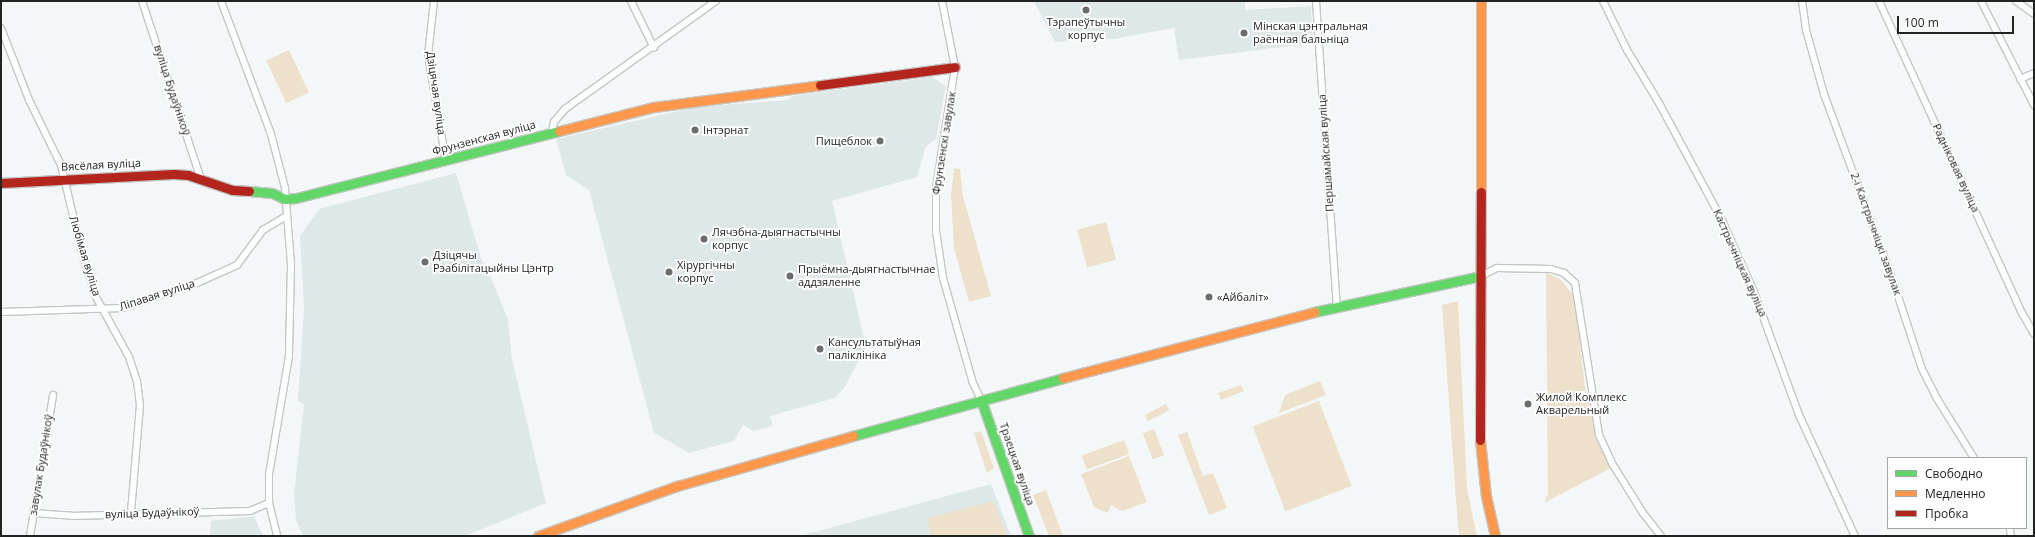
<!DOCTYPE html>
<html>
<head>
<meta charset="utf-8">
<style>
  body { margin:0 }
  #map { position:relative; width:2035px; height:537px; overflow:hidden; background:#f4f7f7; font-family:"Open Sans",sans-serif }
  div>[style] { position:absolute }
  .built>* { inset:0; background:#dfe8e8 }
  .green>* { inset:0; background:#ede1cc; transform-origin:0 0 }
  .roads { filter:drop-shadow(1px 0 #c4c6c6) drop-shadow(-1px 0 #c4c6c6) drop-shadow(0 1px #c4c6c6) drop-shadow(0 -1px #c4c6c6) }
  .street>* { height:6px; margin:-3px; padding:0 3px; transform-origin:3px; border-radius:3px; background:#fdfefe }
  .fast>* { height:9px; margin:-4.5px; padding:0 4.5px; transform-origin:4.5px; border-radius:4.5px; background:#63d668 }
  .slow>* { height:9px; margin:-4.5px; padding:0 4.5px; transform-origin:4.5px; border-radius:4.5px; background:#ff974d }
  .jam>* { height:9px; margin:-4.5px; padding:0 4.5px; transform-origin:4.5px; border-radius:4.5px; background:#b3261e }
  .dots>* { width:11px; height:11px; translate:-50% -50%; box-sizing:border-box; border:2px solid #fff; border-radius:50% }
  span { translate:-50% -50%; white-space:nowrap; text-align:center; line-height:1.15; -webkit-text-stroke:3.5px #fff; paint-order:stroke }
  .poi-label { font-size:11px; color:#212323 }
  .left { translate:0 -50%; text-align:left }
  .right { translate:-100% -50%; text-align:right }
  .street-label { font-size:11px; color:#212323 }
  .frame { position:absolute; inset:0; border:2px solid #212323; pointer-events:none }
  .legend { position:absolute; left:1887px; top:457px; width:140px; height:72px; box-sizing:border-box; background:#fff; border:1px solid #a6a7a7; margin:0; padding:5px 7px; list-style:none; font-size:12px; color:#212323 }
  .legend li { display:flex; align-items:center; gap:8px; height:20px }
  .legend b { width:20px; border:1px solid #a6a7a7 }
  .scale { position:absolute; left:1897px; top:16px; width:117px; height:18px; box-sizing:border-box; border:2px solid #212323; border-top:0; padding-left:5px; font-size:12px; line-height:14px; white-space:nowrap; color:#212323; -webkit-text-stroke:3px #fff; paint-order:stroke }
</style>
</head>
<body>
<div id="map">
  <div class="built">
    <i style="clip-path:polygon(1034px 1px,1245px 1px,1245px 10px,1311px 6px,1313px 43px,1179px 60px,1174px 28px,1113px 39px,1055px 42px)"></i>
    <i style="clip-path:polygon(932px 77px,946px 86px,936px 139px,926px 146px,917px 177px,832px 201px,866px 347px,844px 388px,835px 398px,770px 416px,773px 426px,754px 431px,743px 425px,734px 441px,689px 453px,654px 433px,589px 190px,566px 175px,556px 139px,696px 107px,788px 100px,793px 96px)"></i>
    <i style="clip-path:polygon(456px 173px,482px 262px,486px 265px,508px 320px,512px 359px,546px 503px,465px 536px,303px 536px,296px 520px,294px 493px,304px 404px,298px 401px,304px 308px,300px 236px,319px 209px)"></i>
    <i style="clip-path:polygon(991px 484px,1011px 536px,800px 536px)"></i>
    <i style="clip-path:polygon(254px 516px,263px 536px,210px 536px,211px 521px)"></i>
  </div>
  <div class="green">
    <i style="left:289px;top:50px;width:47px;height:25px;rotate:65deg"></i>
    <i style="clip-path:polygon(954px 168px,960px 169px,963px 196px,991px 296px,969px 302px,954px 248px,951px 194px)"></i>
    <i style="left:1106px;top:222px;width:39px;height:30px;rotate:75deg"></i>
    <i style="clip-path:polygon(1546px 272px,1561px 280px,1575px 297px,1585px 388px,1595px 430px,1611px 468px,1544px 503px,1548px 494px)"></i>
    <i style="clip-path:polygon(1458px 301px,1467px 488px,1477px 536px,1460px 536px,1458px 527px,1442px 305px)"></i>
    <i style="clip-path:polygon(1320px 381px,1326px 395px,1279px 413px,1285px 395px)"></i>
    <i style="clip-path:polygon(1241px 385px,1244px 391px,1221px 400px,1218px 393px)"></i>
    <i style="left:1319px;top:401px;width:91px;height:71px;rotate:69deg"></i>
    <i style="left:1166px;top:404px;width:7px;height:24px;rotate:63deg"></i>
    <i style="left:1154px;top:429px;width:28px;height:12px;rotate:69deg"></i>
    <i style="clip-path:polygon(981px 431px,994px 468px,987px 473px,974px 433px)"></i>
    <i style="clip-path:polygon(1187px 432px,1203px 476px,1213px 473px,1227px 508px,1209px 515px,1178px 435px)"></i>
    <i style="left:1124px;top:440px;width:15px;height:45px;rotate:70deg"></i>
    <i style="clip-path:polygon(1129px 456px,1147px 502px,1122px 511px,1111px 505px,1108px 513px,1094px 507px,1081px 474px)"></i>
    <i style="clip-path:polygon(1046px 490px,1063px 536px,1049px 536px,1033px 495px)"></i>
    <i style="clip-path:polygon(993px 501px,1007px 536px,931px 536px,927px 518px)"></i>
  </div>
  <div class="roads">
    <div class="street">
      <i style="left:142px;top:1px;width:188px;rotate:71.7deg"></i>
      <i style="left:221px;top:1px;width:142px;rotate:69.4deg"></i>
      <i style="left:271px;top:134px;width:56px;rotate:75.5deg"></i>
      <i style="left:285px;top:188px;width:77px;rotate:85.5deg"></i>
      <i style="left:291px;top:265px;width:91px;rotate:91.3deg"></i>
      <i style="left:289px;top:356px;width:120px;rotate:99.6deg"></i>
      <i style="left:269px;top:474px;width:29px;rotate:90deg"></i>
      <i style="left:269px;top:503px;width:34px;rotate:76deg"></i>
      <i style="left:434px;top:1px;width:54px;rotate:96.3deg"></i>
      <i style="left:428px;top:55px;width:108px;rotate:80.4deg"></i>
      <i style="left:631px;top:1px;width:52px;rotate:63.9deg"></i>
      <i style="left:942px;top:1px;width:67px;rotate:78.9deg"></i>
      <i style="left:955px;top:67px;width:122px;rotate:98.9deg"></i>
      <i style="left:936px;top:188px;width:43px;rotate:90deg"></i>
      <i style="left:936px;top:231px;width:48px;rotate:81.5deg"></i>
      <i style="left:943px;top:278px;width:109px;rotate:74.1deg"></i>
      <i style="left:973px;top:383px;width:19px;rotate:65deg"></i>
      <i style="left:1316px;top:1px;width:306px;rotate:86.1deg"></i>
      <i style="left:1603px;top:1px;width:55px;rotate:63.9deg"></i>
      <i style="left:1627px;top:50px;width:62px;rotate:58.9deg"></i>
      <i style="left:1659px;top:103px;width:131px;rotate:61.7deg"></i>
      <i style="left:1721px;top:218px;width:81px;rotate:66deg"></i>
      <i style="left:1754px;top:292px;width:131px;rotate:69.9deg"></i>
      <i style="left:1799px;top:415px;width:133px;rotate:65.2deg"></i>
      <i style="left:1802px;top:1px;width:29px;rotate:82deg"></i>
      <i style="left:1806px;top:30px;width:66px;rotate:74.3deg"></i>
      <i style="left:1824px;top:94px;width:199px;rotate:69.7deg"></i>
      <i style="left:1893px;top:281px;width:93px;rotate:71.8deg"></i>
      <i style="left:1922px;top:369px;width:31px;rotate:63deg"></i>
      <i style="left:1936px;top:397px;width:72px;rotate:58.1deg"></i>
      <i style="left:1879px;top:1px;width:343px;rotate:65.4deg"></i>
      <i style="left:2022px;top:313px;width:24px;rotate:60deg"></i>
      <i style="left:1981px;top:1px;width:117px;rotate:63deg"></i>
      <i style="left:2016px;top:1px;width:22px;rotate:36deg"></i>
      <i style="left:1px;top:28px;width:77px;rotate:68.7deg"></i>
      <i style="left:29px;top:100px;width:72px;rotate:63.8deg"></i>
      <i style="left:61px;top:165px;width:82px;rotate:76.6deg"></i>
      <i style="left:80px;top:245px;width:54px;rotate:72.9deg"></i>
      <i style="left:96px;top:297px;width:68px;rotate:61.2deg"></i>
      <i style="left:129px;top:357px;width:25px;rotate:72deg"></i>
      <i style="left:137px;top:381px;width:24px;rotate:83deg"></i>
      <i style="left:140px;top:405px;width:107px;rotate:94.8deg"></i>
      <i style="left:2020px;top:79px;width:15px;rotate:-23deg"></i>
      <i style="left:552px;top:132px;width:10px;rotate:-79deg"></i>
      <i style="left:554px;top:122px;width:17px;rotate:-50deg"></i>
      <i style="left:565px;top:109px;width:186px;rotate:-35.6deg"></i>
      <i style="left:1481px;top:276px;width:18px;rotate:-27deg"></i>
      <i style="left:1497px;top:268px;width:54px;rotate:1.1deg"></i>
      <i style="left:1551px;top:269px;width:14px;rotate:17deg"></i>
      <i style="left:1564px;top:273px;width:15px;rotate:42deg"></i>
      <i style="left:1575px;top:283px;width:154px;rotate:81deg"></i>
      <i style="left:1599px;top:435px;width:33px;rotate:65deg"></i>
      <i style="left:1613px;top:465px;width:57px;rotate:58deg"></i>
      <i style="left:1643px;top:513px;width:29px;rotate:52deg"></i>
      <i style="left:1px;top:312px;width:121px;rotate:-1.9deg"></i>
      <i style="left:122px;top:308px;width:79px;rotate:-18.4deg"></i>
      <i style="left:197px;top:283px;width:44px;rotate:-24.2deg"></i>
      <i style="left:237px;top:265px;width:44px;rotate:-53.4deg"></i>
      <i style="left:263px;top:230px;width:27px;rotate:-31deg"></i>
      <i style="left:33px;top:513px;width:39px;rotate:4deg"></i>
      <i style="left:72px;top:516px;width:178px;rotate:-1.6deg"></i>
      <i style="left:250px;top:511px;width:21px;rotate:-23deg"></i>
      <i style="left:2010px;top:528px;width:8px;rotate:83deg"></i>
      <i style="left:30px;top:536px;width:143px;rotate:-80.7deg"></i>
    </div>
    <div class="fast">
      <i style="left:249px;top:191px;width:23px;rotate:5deg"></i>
      <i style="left:272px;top:193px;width:14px;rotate:25deg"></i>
      <i style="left:285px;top:199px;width:11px;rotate:-5deg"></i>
      <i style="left:296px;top:198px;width:271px;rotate:-14.3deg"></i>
      <i style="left:1314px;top:312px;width:171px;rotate:-12.2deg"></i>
      <i style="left:981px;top:400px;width:144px;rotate:70.6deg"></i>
      <i style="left:853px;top:436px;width:218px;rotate:-15.4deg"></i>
    </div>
    <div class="slow">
      <i style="left:559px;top:131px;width:98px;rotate:-14.2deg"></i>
      <i style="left:654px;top:107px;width:167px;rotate:-7.5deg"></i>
      <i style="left:1481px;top:192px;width:191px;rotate:-90deg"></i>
      <i style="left:1063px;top:378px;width:260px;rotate:-14.7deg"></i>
      <i style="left:1480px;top:440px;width:56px;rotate:83.9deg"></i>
      <i style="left:1486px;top:496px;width:41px;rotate:77.3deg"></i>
      <i style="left:538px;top:536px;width:148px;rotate:-19.8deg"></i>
      <i style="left:677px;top:486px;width:183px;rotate:-15.9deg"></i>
    </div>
    <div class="jam">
      <i style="left:820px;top:85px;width:136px;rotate:-7.6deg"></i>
      <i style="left:1px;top:183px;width:173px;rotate:-3deg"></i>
      <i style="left:174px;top:174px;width:14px;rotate:4deg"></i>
      <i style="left:188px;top:175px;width:46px;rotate:18.8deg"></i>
      <i style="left:232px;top:190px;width:17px;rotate:3deg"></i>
      <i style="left:1480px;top:440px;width:248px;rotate:-89.8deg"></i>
    </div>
  </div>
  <div class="dots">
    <i style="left:1086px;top:10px;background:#6b6d6d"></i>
    <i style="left:1244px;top:33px;background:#6b6d6d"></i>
    <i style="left:695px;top:130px;background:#6b6d6d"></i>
    <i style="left:880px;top:141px;background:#6b6d6d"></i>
    <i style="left:704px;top:239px;background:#6b6d6d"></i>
    <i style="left:425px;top:262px;background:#6b6d6d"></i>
    <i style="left:669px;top:272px;background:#6b6d6d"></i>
    <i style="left:790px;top:276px;background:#6b6d6d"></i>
    <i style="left:1209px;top:297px;background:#6b6d6d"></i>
    <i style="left:820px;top:349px;background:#6b6d6d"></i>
    <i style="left:1528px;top:404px;background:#6b6d6d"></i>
  </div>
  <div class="poi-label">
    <span style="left:1086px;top:29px">Тэрапеўтычны<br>корпус</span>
    <span class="left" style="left:1253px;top:33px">Мінская цэнтральная<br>раённая бальніца</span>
    <span class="left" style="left:703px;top:130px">Інтэрнат</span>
    <span class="right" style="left:872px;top:141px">Пищеблок</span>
    <span class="left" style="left:712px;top:239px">Лячэбна-дыягнастычны<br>корпус</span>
    <span class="left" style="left:433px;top:262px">Дзіцячы<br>Рэабілітацыйны Цэнтр</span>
    <span class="left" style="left:677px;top:272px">Хірургічны<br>корпус</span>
    <span class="left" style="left:798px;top:276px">Прыёмна-дыягнастычнае<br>аддзяленне</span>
    <span class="left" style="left:1217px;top:297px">«Айбаліт»</span>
    <span class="left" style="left:828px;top:349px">Кансультатыўная<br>паліклініка</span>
    <span class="left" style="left:1536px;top:404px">Жилой Комплекс<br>Акварельный</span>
  </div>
  <div class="street-label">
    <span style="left:172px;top:90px;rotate:72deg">вуліца Будаўнікоў</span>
    <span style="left:436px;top:93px;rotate:82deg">Дзіцячая вуліца</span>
    <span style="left:484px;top:138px;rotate:-15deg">Фрунзенская вуліца</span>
    <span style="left:944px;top:143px;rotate:-81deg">Фрунзенскі завулак</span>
    <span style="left:1326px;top:153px;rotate:-94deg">Першамайская вуліца</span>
    <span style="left:101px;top:165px;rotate:-3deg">Вясёлая вуліца</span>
    <span style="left:1956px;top:168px;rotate:65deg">Радніковая вуліца</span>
    <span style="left:1876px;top:234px;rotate:70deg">2-і Кастрычніцкі завулак</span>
    <span style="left:85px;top:256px;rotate:73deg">Любімая вуліца</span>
    <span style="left:1740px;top:263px;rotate:66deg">Кастрычніцкая вуліца</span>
    <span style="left:157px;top:295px;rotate:-18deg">Ліпавая вуліца</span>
    <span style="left:1017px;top:464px;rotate:71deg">Траецкая вуліца</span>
    <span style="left:41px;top:465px;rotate:-81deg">завулак Будаўнікоў</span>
    <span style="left:152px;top:513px;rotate:-2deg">вуліца Будаўнікоў</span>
  </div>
  <div class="frame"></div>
  <ul class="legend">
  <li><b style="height:5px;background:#63d668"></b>Свободно</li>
  <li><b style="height:5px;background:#ff974d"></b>Медленно</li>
  <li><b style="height:5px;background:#b3261e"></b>Пробка</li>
  </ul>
  <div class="scale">100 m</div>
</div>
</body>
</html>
